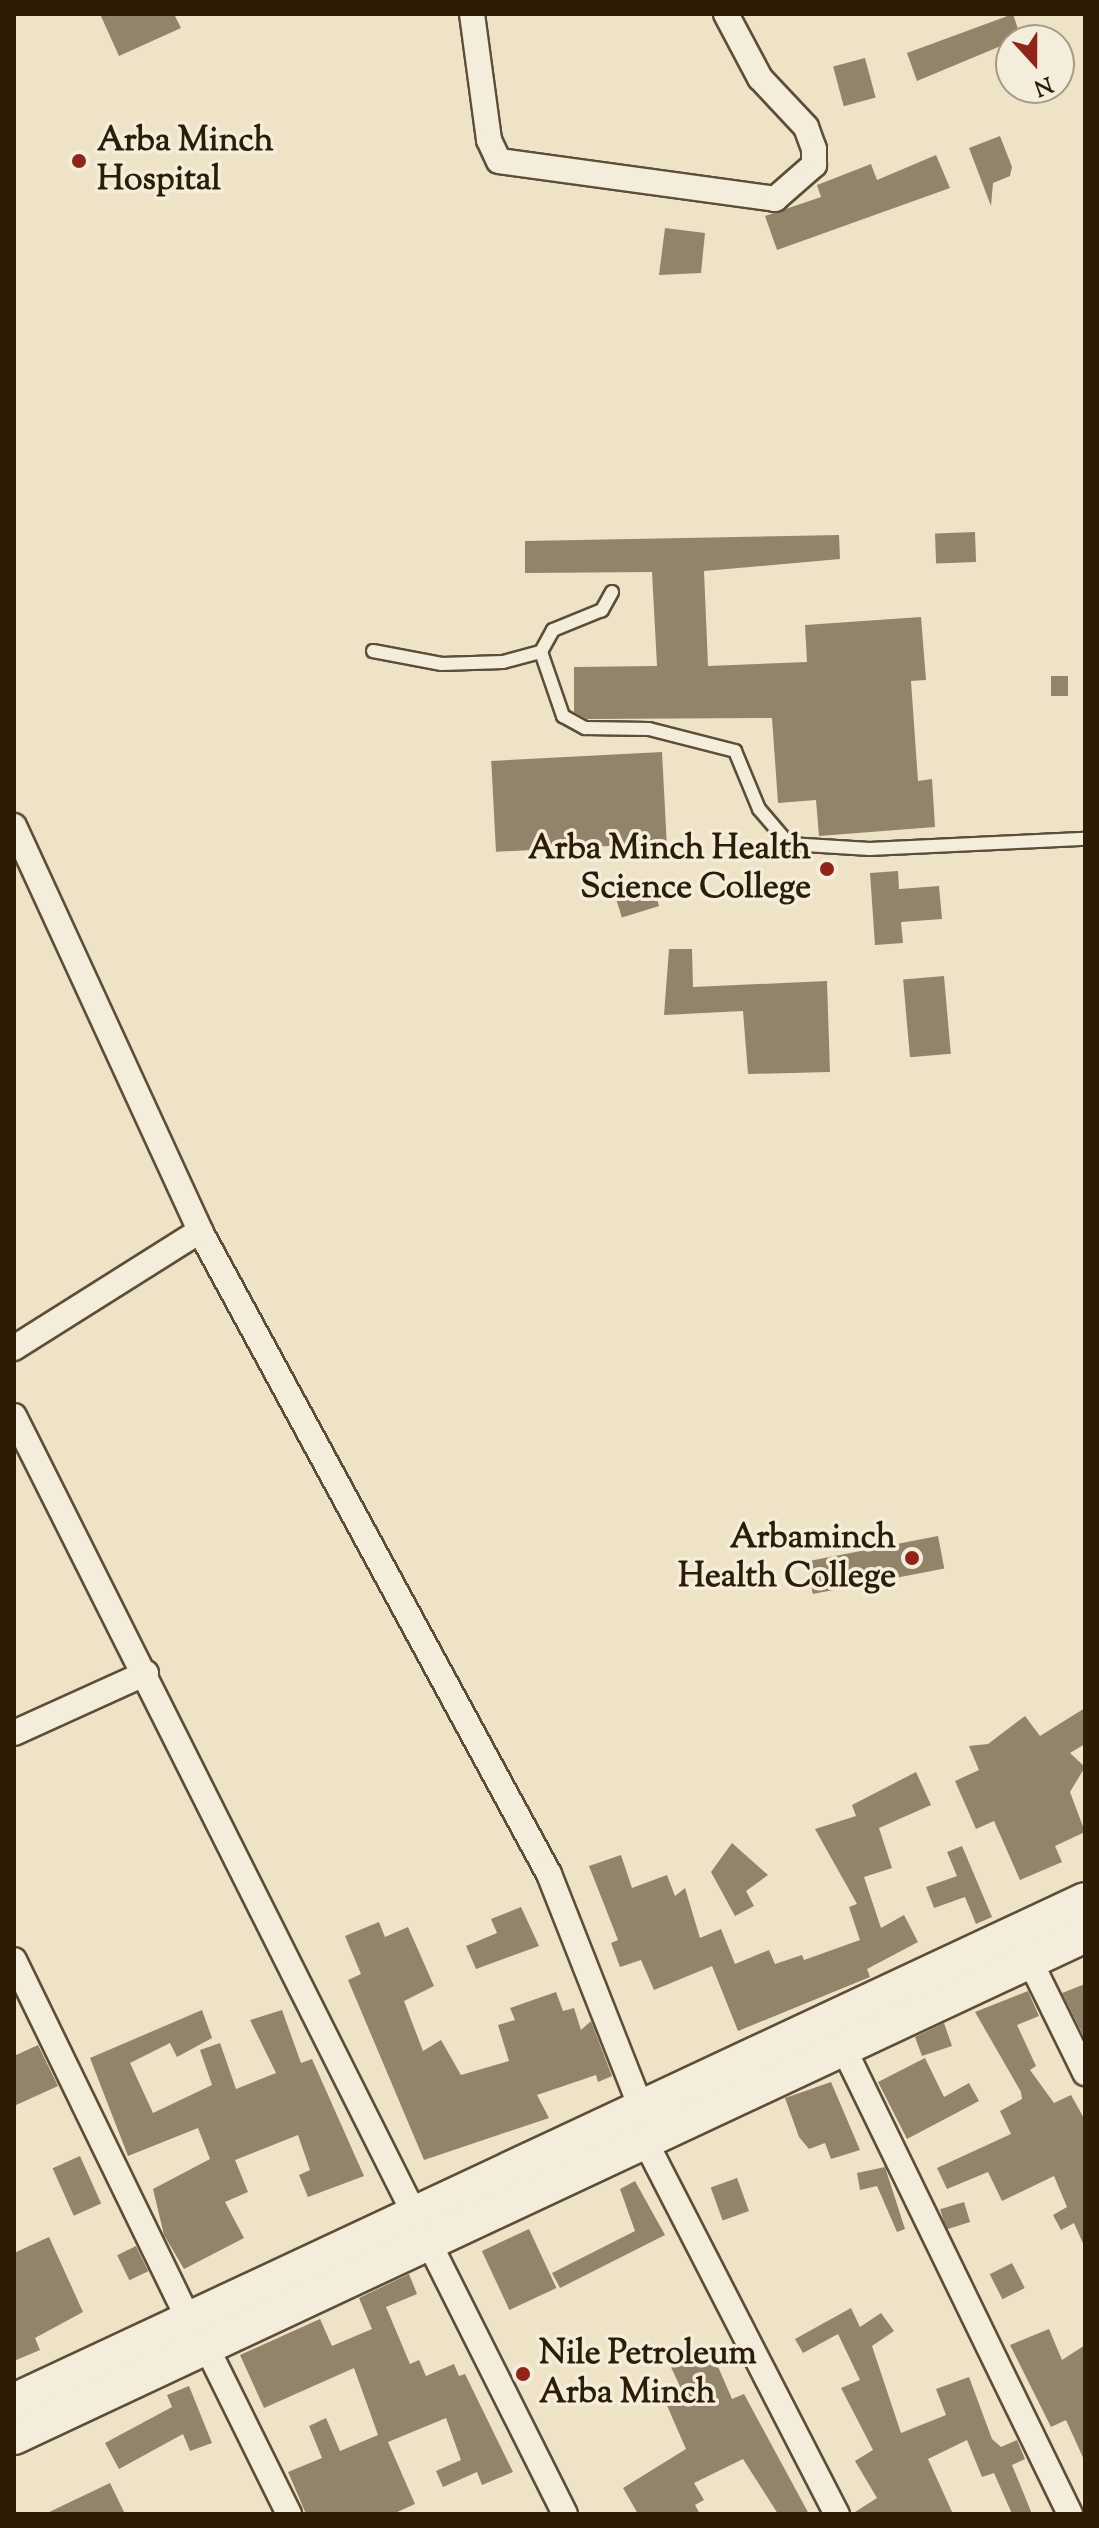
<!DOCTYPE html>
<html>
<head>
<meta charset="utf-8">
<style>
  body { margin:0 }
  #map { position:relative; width:1099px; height:2528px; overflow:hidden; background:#eee3c7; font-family:"Sorts Mill Goudy",serif }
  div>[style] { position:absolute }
  .building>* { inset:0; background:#91846b; transform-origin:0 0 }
  .roads { filter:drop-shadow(2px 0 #5d4e37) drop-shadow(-2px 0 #5d4e37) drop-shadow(0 2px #5d4e37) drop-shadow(0 -2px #5d4e37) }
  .service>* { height:12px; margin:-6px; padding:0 6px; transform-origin:6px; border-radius:6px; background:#f4eddb }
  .minor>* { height:24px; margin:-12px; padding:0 12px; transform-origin:12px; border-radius:12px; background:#f4eddb }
  .secondary>* { height:34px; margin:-17px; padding:0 17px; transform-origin:17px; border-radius:17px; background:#f4eddb }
  .dots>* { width:22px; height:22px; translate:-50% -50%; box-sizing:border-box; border:4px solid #f4eddb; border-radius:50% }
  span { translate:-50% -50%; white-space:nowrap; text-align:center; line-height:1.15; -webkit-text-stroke:7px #f4eddb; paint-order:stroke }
  .poi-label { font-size:34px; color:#2d1d07; font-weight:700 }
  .left { translate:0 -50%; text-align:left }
  .right { translate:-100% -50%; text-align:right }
  .frame { position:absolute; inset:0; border:16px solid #2d1d07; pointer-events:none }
  .north { position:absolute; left:995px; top:24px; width:80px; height:80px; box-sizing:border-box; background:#f4eddb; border:2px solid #a49a86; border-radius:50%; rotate:159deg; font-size:22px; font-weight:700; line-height:32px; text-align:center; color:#2d1d07 }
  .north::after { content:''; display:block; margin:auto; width:28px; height:36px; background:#8f2418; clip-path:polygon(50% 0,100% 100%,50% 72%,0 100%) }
</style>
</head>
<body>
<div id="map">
  <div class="building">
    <i style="clip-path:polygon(100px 14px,174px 14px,181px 28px,119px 56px)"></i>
    <i style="clip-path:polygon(1013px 14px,1020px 35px,1008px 43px,917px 81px,907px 53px)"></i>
    <i style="left:865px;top:58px;width:41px;height:33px;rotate:75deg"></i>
    <i style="clip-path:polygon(1000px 136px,1012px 167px,1010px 176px,993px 183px,991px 206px,969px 148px)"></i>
    <i style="clip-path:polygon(936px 155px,950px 188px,777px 250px,765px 216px,821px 197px,817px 185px,871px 164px,877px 180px)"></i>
    <i style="clip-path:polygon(665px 228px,705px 233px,701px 273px,659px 275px)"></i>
    <i style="left:975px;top:532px;width:30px;height:40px;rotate:88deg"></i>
    <i style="clip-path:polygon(839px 535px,840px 559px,704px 571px,708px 666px,807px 662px,805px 625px,921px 617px,926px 680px,911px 681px,918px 781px,932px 779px,935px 827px,819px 836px,816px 800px,778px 803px,772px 718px,587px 719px,574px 712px,574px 667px,657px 666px,652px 572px,525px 573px,525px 541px)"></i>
    <i style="left:1068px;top:676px;width:20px;height:17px;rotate:90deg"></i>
    <i style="left:662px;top:752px;width:91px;height:171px;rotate:87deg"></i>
    <i style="clip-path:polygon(898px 871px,899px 889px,939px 886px,942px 919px,901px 922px,903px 943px,875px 945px,870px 873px)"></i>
    <i style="left:653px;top:886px;width:21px;height:39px;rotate:73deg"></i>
    <i style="clip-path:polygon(669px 949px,692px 949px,693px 987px,827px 981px,830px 1072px,748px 1074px,743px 1011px,664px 1015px)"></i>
    <i style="left:944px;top:976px;width:78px;height:41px;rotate:85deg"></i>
    <i style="left:938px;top:1536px;width:33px;height:134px;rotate:79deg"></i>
    <i style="clip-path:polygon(1085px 1708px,1085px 1744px,1070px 1753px,1085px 1767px,1070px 1792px,1085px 1832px,1055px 1846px,1062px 1862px,1020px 1880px,994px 1821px,976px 1829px,955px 1781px,979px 1770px,969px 1746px,988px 1744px,1025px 1716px,1040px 1736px)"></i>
    <i style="clip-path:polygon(916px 1772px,931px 1805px,879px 1828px,892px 1868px,864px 1877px,881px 1928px,904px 1915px,918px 1942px,867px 1969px,870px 1977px,738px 2031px,712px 1966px,654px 1990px,641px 1960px,620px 1967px,611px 1943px,618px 1940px,589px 1866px,621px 1855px,632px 1888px,667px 1875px,675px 1896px,685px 1888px,700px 1938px,721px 1929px,735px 1964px,769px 1950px,775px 1964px,802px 1955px,804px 1960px,860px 1940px,849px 1907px,857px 1904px,815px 1829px,856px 1816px,852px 1805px)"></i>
    <i style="clip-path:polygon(732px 1843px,768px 1875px,746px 1891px,754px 1906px,735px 1916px,711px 1872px)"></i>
    <i style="clip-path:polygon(962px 1846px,992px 1917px,976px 1924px,965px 1897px,934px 1908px,926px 1887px,957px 1876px,947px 1852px)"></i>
    <i style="clip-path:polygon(521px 1907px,539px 1946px,476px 1969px,466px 1946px,497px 1933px,491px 1919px)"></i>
    <i style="clip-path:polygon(379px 1922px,385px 1937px,408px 1927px,434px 1986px,404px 2001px,423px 2051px,441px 2040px,461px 2075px,509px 2061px,498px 2025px,515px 2020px,510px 2008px,556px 1992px,563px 2011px,574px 2008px,581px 2030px,591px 2021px,612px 2076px,598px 2082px,596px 2075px,537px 2095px,549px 2118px,424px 2160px,348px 1980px,361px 1974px,345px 1936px)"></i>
    <i style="clip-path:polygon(1085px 1984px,1085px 2039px,1062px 1993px)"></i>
    <i style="clip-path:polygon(1028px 1991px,1039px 2016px,1017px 2025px,1036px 2066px,1030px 2070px,1054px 2103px,1071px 2095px,1085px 2120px,1085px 2248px,1074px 2223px,1061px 2230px,1053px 2215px,1067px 2207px,1054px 2176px,1002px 2201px,988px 2172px,947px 2189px,937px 2168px,1011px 2134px,1000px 2111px,1022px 2099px,1021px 2092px,975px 2012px)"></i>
    <i style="clip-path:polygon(202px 2010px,212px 2038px,177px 2057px,170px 2043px,130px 2063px,153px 2113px,212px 2085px,200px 2050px,220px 2043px,236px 2089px,276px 2073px,250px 2020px,282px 2010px,301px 2063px,312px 2059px,364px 2176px,308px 2197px,299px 2175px,310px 2170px,298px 2135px,235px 2160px,248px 2192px,225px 2202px,244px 2238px,184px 2269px,164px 2235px,153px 2189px,210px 2159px,198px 2128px,128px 2156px,90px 2058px)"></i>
    <i style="clip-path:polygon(944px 2023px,952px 2046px,922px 2056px,915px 2037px)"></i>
    <i style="clip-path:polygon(38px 2045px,58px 2086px,14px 2106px,14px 2056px)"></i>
    <i style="clip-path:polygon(925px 2058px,944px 2097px,969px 2083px,979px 2101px,907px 2139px,878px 2082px)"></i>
    <i style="clip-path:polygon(831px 2082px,860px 2150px,831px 2159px,825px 2143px,809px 2149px,799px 2137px,785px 2098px)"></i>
    <i style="left:80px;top:2156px;width:52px;height:30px;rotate:66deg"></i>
    <i style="clip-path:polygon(885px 2167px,905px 2229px,897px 2232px,877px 2186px,860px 2190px,857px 2173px)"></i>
    <i style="left:737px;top:2178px;width:35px;height:28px;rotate:70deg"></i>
    <i style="clip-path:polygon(635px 2181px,665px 2235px,560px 2288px,552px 2273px,635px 2231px,620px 2189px)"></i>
    <i style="left:964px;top:2202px;width:21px;height:25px;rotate:73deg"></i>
    <i style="left:529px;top:2229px;width:65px;height:52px;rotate:65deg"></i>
    <i style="clip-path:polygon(49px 2237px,83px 2312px,35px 2338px,40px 2350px,14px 2361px,14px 2253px)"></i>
    <i style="left:136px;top:2246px;width:28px;height:21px;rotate:64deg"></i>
    <i style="left:1012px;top:2263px;width:28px;height:25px;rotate:63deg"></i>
    <i style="clip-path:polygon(409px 2274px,417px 2294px,386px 2307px,410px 2364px,419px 2360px,426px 2376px,454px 2364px,459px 2376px,465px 2374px,513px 2472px,482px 2485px,477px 2472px,443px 2487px,436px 2471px,461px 2460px,446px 2418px,388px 2442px,415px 2504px,393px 2514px,306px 2514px,288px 2472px,322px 2458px,309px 2426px,326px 2418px,340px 2451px,378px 2435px,354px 2368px,264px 2408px,240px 2355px,320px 2319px,332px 2346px,372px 2329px,359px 2298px)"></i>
    <i style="clip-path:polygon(851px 2308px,860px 2327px,881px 2313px,894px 2331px,872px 2346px,901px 2433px,946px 2415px,936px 2389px,969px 2377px,992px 2439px,1001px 2447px,1017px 2440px,1025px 2459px,1012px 2465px,1032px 2514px,1012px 2514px,994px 2473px,982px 2477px,967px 2440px,928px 2459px,953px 2514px,852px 2514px,877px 2498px,855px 2461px,873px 2450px,841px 2388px,860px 2380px,838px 2334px,803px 2353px,795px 2339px)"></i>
    <i style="clip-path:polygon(1049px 2329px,1062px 2360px,1085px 2345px,1085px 2462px,1066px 2420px,1051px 2427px,1010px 2345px)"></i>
    <i style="clip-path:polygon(710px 2348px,732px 2399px,744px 2394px,809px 2514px,778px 2514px,743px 2459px,694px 2483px,704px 2500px,695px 2505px,700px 2514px,638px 2514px,623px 2488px,686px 2449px,665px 2401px,683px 2393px,670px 2365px)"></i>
    <i style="clip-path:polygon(189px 2386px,212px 2443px,190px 2451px,183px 2434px,119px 2469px,105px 2443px,172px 2407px,167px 2395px)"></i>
    <i style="clip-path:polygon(110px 2483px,125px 2514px,45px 2514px)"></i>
  </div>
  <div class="roads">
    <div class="service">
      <i style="left:612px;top:592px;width:21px;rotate:119deg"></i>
      <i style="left:602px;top:610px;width:53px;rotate:157.8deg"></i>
      <i style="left:553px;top:630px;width:25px;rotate:119deg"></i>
      <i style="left:541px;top:652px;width:68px;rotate:71deg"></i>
      <i style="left:563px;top:716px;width:25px;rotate:29deg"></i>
      <i style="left:585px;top:728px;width:64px;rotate:0.9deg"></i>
      <i style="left:649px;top:729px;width:89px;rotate:14.3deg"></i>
      <i style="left:735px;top:751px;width:63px;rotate:67.5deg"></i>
      <i style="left:759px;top:809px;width:46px;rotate:49.4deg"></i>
      <i style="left:789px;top:844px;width:81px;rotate:3.5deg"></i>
      <i style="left:870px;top:849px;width:215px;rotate:-2.7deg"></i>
      <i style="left:373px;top:651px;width:70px;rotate:10.7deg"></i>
      <i style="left:442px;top:664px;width:61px;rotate:-1.9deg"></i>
      <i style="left:503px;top:662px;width:39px;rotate:-15deg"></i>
    </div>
    <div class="minor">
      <i style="left:472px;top:14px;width:127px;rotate:82.3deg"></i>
      <i style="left:489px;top:140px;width:23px;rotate:65deg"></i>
      <i style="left:499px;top:161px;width:279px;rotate:7.8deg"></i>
      <i style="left:775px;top:199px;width:52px;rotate:-41.1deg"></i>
      <i style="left:814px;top:165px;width:16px;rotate:-90deg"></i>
      <i style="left:814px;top:149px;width:23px;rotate:-110deg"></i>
      <i style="left:806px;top:127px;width:67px;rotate:-133.2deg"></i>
      <i style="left:760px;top:78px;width:72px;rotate:-118deg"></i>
      <i style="left:14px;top:826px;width:446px;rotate:65.3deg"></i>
      <i style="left:200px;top:1231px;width:732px;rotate:61.51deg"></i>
      <i style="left:549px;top:1874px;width:251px;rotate:68.5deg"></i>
      <i style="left:14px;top:1348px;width:220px;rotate:-32.2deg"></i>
      <i style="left:14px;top:1416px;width:1228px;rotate:63.35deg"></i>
      <i style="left:14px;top:1733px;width:145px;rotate:-24.4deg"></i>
      <i style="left:14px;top:1960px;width:397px;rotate:64.1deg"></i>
      <i style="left:1030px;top:1961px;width:125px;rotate:63.8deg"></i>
      <i style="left:842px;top:2045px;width:521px;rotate:64.07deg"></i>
      <i style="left:645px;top:2141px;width:420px;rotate:62.8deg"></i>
      <i style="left:205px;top:2344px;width:190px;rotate:63.7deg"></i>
    </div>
    <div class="secondary">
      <i style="left:14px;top:2401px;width:1182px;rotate:-25.07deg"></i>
      <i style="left:14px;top:2437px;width:1183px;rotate:-25.11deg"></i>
    </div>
  </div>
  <div class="dots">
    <i style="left:79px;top:161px;background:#8f2418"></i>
    <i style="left:827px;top:869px;background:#8f2418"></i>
    <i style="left:912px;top:1558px;background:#8f2418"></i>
    <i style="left:523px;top:2374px;background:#8f2418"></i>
  </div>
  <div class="poi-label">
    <span class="left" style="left:97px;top:161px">Arba Minch<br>Hospital</span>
    <span class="right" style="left:811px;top:869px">Arba Minch Health<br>Science College</span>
    <span class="right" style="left:896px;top:1558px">Arbaminch<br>Health College</span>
    <span class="left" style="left:539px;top:2374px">Nile Petroleum<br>Arba Minch</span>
  </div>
  <div class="frame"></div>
  <div class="north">N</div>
</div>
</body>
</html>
